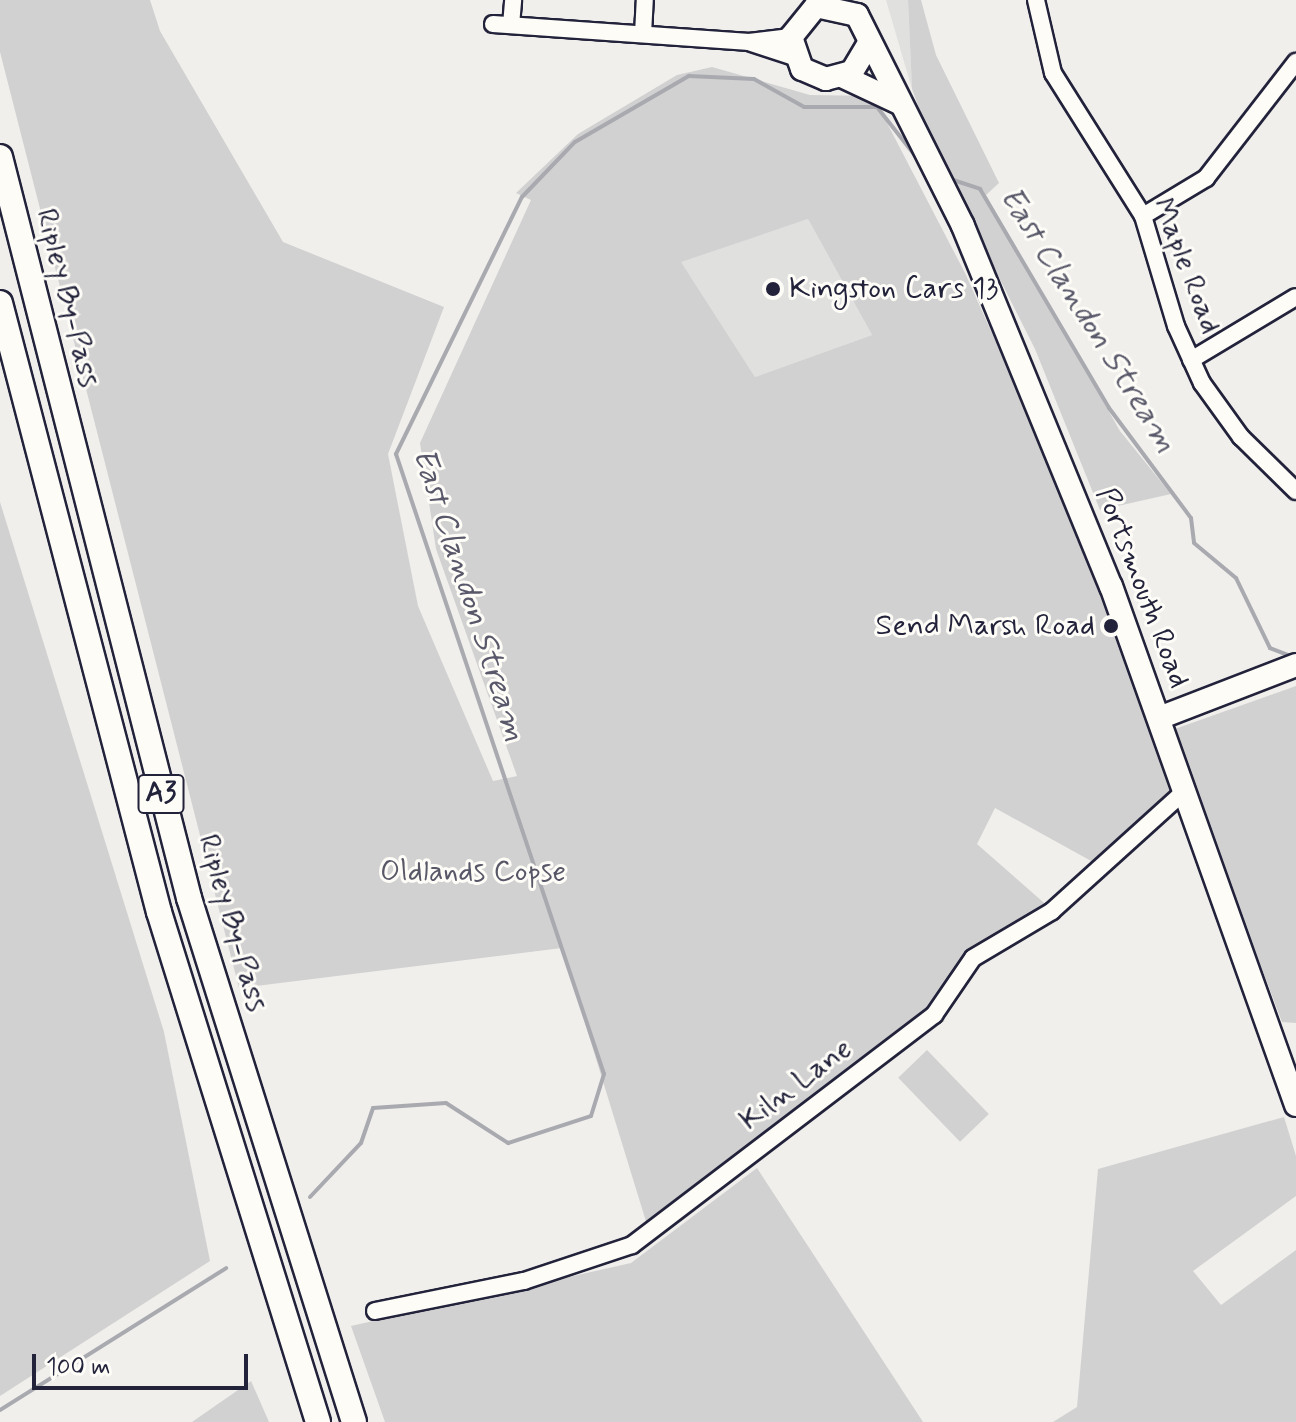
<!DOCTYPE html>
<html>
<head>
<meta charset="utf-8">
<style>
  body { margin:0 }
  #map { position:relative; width:1296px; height:1422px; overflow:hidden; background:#f0efec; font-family:Mynerve,sans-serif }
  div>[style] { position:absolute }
  .built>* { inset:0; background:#e0e0df }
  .green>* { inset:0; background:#d2d1d1; transform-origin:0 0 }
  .stream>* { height:4px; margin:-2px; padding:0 2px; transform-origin:2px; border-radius:2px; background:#a9a9b0 }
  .roads { filter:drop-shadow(2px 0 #22223b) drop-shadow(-2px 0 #22223b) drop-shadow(0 2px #22223b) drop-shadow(0 -2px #22223b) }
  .minor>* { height:16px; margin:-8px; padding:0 8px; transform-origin:8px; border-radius:8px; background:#fdfcf7 }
  .major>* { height:22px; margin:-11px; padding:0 11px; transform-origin:11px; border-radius:11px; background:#fdfcf7 }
  .highway>* { height:24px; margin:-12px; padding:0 12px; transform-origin:12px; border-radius:12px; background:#fdfcf7 }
  .dots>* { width:22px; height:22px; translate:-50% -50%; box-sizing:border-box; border:4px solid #fdfcf7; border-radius:50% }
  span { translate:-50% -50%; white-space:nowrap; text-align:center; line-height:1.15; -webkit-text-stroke:6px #fdfcf7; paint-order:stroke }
  .shield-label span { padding:2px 6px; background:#fdfcf7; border:2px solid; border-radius:6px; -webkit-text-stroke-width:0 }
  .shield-label { font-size:28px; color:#22223b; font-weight:700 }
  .street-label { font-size:30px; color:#22223b }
  .poi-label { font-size:30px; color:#22223b }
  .left { translate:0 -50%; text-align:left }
  .right { translate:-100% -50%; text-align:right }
  .park-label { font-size:30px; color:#575768 }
  .water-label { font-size:32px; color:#58586a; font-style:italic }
  .scale { position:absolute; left:32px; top:1354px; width:216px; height:36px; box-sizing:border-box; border:4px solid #22223b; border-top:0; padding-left:10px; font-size:24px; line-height:28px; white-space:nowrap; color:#22223b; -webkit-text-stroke:6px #fdfcf7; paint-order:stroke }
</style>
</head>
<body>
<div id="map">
  <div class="built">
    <i style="clip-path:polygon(886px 0,908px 0,912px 89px)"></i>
    <i style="clip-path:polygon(808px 219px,872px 335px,755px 377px,680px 261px)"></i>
  </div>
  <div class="green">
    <i style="clip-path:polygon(evenodd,0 0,150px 0,160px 31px,283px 242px,444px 307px,388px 454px,418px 606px,493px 781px,517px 776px,436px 549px,420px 443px,531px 200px,516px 193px,578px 134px,677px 75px,712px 67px,810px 95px,873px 96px,965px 273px,1041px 443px,1175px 790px,1093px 862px,995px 808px,977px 844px,1051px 909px,992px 943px,932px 1014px,648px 1228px,562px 948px,239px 988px,0 52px,0 0,808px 219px,872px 335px,755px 377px,681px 262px,808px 219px)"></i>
    <i style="clip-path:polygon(908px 0,921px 0,936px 55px,999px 183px,986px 195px,1120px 431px,1171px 494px,1100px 510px,1035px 349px,933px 146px,912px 89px)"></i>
    <i style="clip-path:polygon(0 502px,164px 1032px,210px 1261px,0 1396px)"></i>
    <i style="clip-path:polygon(1296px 686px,1296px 1023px,1282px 1022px,1172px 730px)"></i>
    <i style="left:927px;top:1050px;width:89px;height:40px;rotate:46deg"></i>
    <i style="clip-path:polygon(1284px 1117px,1296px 1156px,1296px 1196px,1193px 1271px,1221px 1305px,1296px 1250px,1296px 1422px,1053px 1422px,1077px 1407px,1098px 1169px)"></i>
    <i style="clip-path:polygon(757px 1168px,923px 1422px,385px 1422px,351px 1326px,631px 1263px)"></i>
    <i style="clip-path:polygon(251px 1381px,269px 1422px,192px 1422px)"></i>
  </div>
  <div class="stream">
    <i style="left:947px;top:178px;width:35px;rotate:18deg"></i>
    <i style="left:980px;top:189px;width:254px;rotate:59.5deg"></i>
    <i style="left:1109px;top:408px;width:137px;rotate:53.3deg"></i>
    <i style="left:1191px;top:518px;width:25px;rotate:83deg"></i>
    <i style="left:1194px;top:543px;width:55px;rotate:39.8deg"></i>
    <i style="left:1236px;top:578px;width:78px;rotate:64.1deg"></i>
    <i style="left:1270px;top:648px;width:26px;rotate:21deg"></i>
    <i style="left:310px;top:1197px;width:74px;rotate:-46.6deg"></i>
    <i style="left:361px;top:1143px;width:37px;rotate:-71deg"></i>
    <i style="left:373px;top:1108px;width:73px;rotate:-3.9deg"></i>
    <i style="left:446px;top:1103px;width:74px;rotate:32.8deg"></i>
    <i style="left:508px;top:1143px;width:87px;rotate:-18deg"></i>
    <i style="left:591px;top:1116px;width:44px;rotate:-72.8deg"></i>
    <i style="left:604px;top:1074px;width:654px;rotate:-108.55deg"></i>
    <i style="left:396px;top:454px;width:286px;rotate:-63.9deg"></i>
    <i style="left:522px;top:197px;width:76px;rotate:-46.1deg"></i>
    <i style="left:575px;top:142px;width:132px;rotate:-30.1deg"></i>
    <i style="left:689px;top:76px;width:65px;rotate:2.6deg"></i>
    <i style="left:754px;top:79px;width:57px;rotate:29.2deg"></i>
    <i style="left:804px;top:107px;width:73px"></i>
    <i style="left:877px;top:107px;width:65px;rotate:51.9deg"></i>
    <i style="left:0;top:1410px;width:267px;rotate:-32.1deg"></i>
  </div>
  <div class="roads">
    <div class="minor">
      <i style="left:1036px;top:0;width:75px;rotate:76.9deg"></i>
      <i style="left:1053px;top:73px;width:169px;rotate:57.8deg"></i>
      <i style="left:1143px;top:216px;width:115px;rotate:73.3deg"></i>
      <i style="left:1176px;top:326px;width:63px;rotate:65.5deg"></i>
      <i style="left:1202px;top:383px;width:67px;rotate:54.2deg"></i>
      <i style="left:1241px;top:437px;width:77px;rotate:44.5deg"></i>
      <i style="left:493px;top:24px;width:257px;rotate:4deg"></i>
      <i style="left:749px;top:42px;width:42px;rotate:-6.8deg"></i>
      <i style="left:511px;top:25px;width:25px;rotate:-85deg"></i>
      <i style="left:643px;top:34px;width:34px;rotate:-87deg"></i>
      <i style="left:751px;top:43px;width:45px;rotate:18deg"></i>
      <i style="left:1143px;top:216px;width:74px;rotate:-31.1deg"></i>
      <i style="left:1206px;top:178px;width:147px;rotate:-52.2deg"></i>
      <i style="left:1191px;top:360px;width:122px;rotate:-31deg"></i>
      <i style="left:375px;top:1311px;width:152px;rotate:-11.4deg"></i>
      <i style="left:524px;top:1281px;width:114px;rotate:-18.4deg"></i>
      <i style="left:632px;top:1245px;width:380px;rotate:-37.3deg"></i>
      <i style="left:934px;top:1015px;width:69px;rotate:-55.6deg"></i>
      <i style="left:973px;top:958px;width:92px;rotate:-30.7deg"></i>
      <i style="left:1052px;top:911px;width:179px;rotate:-42.1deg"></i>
    </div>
    <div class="major">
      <i style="left:868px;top:45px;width:31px;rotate:121deg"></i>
      <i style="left:852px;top:72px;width:27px;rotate:165deg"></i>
      <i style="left:826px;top:79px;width:26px;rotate:-157deg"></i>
      <i style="left:802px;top:69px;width:34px;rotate:-109deg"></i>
      <i style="left:791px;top:37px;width:40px;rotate:-51deg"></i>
      <i style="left:816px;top:6px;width:42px;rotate:12.4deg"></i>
      <i style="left:857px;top:15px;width:236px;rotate:63.3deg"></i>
      <i style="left:963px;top:226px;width:389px;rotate:67.7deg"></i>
      <i style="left:1111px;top:586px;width:551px;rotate:70.38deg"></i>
      <i style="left:844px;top:77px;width:63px;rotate:25.3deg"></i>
      <i style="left:1159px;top:718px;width:147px;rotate:-21.1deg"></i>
    </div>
    <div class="highway">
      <i style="left:0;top:157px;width:765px;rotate:75.69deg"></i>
      <i style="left:189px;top:898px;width:549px;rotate:72.52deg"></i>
      <i style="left:0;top:303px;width:629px;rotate:75.37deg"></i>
      <i style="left:159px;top:912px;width:534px;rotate:72.68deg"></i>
    </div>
  </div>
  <div class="dots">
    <i style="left:773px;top:289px;background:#22223b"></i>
    <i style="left:1111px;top:626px;background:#22223b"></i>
  </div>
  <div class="shield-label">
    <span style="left:161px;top:794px">A3</span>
  </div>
  <div class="street-label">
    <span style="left:1186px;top:266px;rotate:69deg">Maple Road</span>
    <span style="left:67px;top:298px;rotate:76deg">Ripley By-Pass</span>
    <span style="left:1142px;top:588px;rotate:69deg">Portsmouth Road</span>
    <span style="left:232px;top:923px;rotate:74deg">Ripley By-Pass</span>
    <span style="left:796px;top:1085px;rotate:-37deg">Kiln Lane</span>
  </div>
  <div class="poi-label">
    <span class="left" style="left:789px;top:289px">Kingston Cars 13</span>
    <span class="right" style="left:1095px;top:626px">Send Marsh Road</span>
  </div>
  <div class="park-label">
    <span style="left:473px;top:872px">Oldlands Copse</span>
  </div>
  <div class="water-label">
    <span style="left:1088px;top:320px;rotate:58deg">East Clandon Stream</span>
    <span style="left:469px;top:595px;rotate:72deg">East Clandon Stream</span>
  </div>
  <div class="scale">100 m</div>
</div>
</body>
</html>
